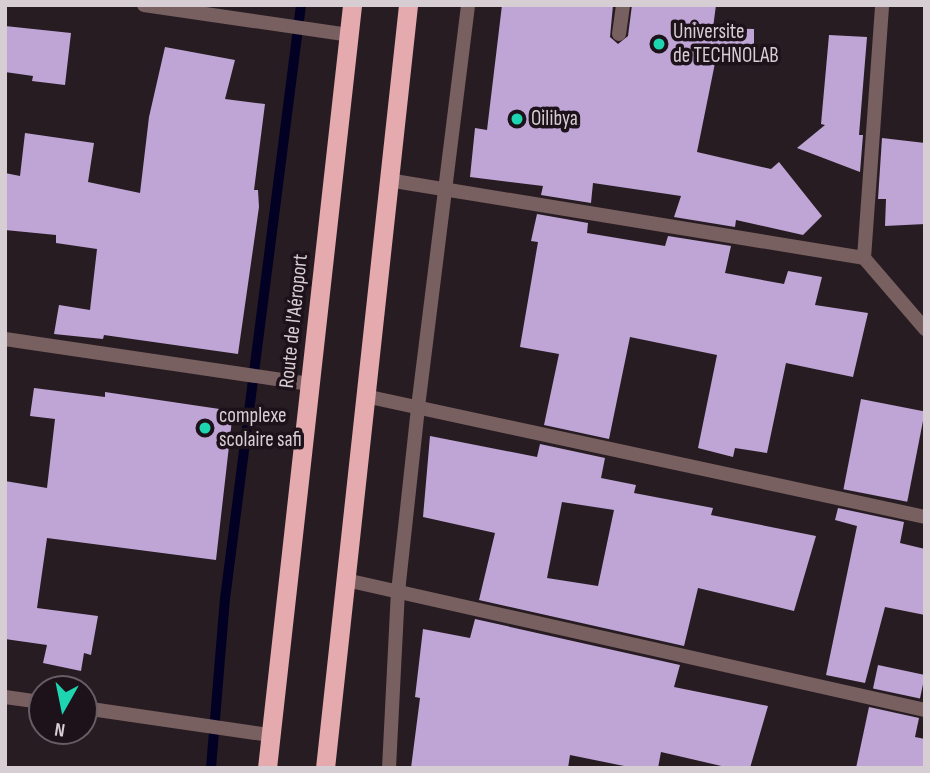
<!DOCTYPE html>
<html>
<head>
<meta charset="utf-8">
<style>
  body { margin:0 }
  #map { position:relative; width:930px; height:773px; overflow:hidden; background:#281c23; font-family:"Sofia Sans Condensed",sans-serif }
  div>[style] { position:absolute }
  .stream>* { height:10px; margin:-5px; padding:0 5px; transform-origin:5px; border-radius:5px; background:#030123 }
  .building>* { inset:0; background:#bea5d6; transform-origin:0 0 }
  .service>* { height:14px; margin:-7px; padding:0 7px; transform-origin:7px; border-radius:7px; background:#785f60 }
  .minor>* { height:14px; margin:-7px; padding:0 7px; transform-origin:7px; border-radius:7px; background:#785f60 }
  .trunk>* { height:19px; margin:-9.5px; padding:0 9.5px; transform-origin:9.5px; border-radius:9.5px; background:#e4aaae }
  .dots>* { width:19px; height:19px; translate:-50% -50%; box-sizing:border-box; border:4px solid #1e121a; border-radius:50% }
  span { translate:-50% -50%; white-space:nowrap; text-align:center; line-height:1.15; -webkit-text-stroke:7px #1e121a; paint-order:stroke }
  .poi-label { font-size:21px; color:#d7ced3 }
  .left { translate:0 -50%; text-align:left }
  .street-label { font-size:21px; color:#d7ced3 }
  .frame { position:absolute; inset:0; border:7px solid #d7ced3; pointer-events:none }
  .north { position:absolute; left:28px; top:675px; width:70px; height:70px; box-sizing:border-box; background:#1e121a; border:2px solid #685d64; border-radius:50%; rotate:189deg; font-size:19px; font-weight:700; line-height:28px; text-align:center; color:#d7ced3 }
  .north::after { content:''; display:block; margin:auto; width:24px; height:32px; background:#1ed5b1; clip-path:polygon(50% 0,100% 100%,50% 72%,0 100%) }
</style>
</head>
<body>
<div id="map">
  <div class="stream">
    <i style="left:211px;top:768px;width:170px;rotate:-85.3deg"></i>
    <i style="left:225px;top:599px;width:599px;rotate:-82.71deg"></i>
  </div>
  <div class="building">
    <i style="clip-path:polygon(502px 5px,613px 5px,610px 37px,618px 44px,628px 36px,632px 5px,716px 5px,713px 28px,754px 29px,754px 64px,715px 63px,697px 152px,771px 169px,779px 162px,822px 216px,803px 235px,736px 220px,735px 227px,674px 217px,681px 196px,593px 183px,591px 203px,541px 195px,543px 186px,470px 177px,475px 128px,487px 130px)"></i>
    <i style="clip-path:polygon(5px 26px,71px 33px,65px 85px,32px 81px,33px 76px,5px 72px)"></i>
    <i style="clip-path:polygon(829px 35px,867px 37px,859px 135px,863px 135px,860px 172px,797px 148px,825px 125px,821px 124px)"></i>
    <i style="clip-path:polygon(165px 47px,235px 60px,225px 99px,265px 104px,254px 190px,258px 190px,259px 207px,238px 354px,104px 335px,103px 339px,54px 334px,59px 305px,90px 310px,97px 249px,56px 243px,56px 235px,5px 230px,5px 173px,20px 176px,25px 133px,94px 143px,88px 182px,140px 193px,149px 117px)"></i>
    <i style="clip-path:polygon(882px 138px,925px 143px,925px 224px,885px 226px,886px 199px,878px 199px)"></i>
    <i style="clip-path:polygon(537px 214px,588px 223px,587px 233px,665px 246px,668px 236px,731px 246px,725px 273px,784px 284px,788px 271px,822px 277px,815px 305px,868px 313px,853px 377px,786px 363px,767px 453px,735px 448px,733px 457px,698px 448px,717px 355px,630px 337px,609px 439px,544px 425px,559px 354px,520px 347px,538px 242px,531px 241px)"></i>
    <i style="clip-path:polygon(34px 388px,105px 397px,105px 392px,233px 411px,216px 560px,47px 538px,37px 608px,98px 616px,91px 655px,84px 653px,81px 671px,43px 663px,47px 645px,5px 639px,5px 481px,47px 488px,55px 419px,30px 416px)"></i>
    <i style="left:861px;top:399px;width:65px;height:92px;rotate:11deg"></i>
    <i style="clip-path:polygon(evenodd,430px 436px,537px 457px,540px 444px,605px 458px,601px 478px,636px 485px,634px 493px,713px 508px,711px 515px,816px 536px,794px 611px,698px 588px,684px 646px,479px 600px,495px 533px,423px 517px,430px 436px,562px 502px,614px 510px,598px 586px,547px 578px,562px 502px)"></i>
    <i style="clip-path:polygon(838px 508px,904px 522px,900px 543px,925px 549px,925px 615px,885px 607px,865px 683px,826px 675px,857px 526px,835px 520px)"></i>
    <i style="clip-path:polygon(475px 619px,680px 665px,674px 687px,768px 706px,750px 768px,730px 768px,661px 752px,658px 768px,634px 768px,570px 755px,568px 768px,411px 768px,420px 698px,415px 697px,423px 629px,470px 638px)"></i>
    <i style="left:878px;top:665px;width:48px;height:24px;rotate:12deg"></i>
    <i style="clip-path:polygon(869px 707px,919px 718px,915px 737px,925px 739px,925px 768px,856px 768px)"></i>
  </div>
  <div class="service">
    <i style="left:619px;top:34px;width:29px;rotate:-82deg"></i>
  </div>
  <div class="minor">
    <i style="left:144px;top:5px;width:207px;rotate:8.3deg"></i>
    <i style="left:388px;top:180px;width:482px;rotate:9.3deg"></i>
    <i style="left:864px;top:258px;width:94px;rotate:49.3deg"></i>
    <i style="left:864px;top:258px;width:254px;rotate:-85.9deg"></i>
    <i style="left:5px;top:339px;width:308px;rotate:8.4deg"></i>
    <i style="left:365px;top:396px;width:573px;rotate:12.19deg"></i>
    <i style="left:346px;top:580px;width:593px;rotate:12.65deg"></i>
    <i style="left:5px;top:697px;width:37px;rotate:8deg"></i>
    <i style="left:84px;top:708px;width:188px;rotate:8.3deg"></i>
    <i style="left:389px;top:768px;width:176px;rotate:-87.1deg"></i>
    <i style="left:398px;top:592px;width:186px;rotate:-83.8deg"></i>
    <i style="left:418px;top:407px;width:405px;rotate:-82.9deg"></i>
  </div>
  <div class="trunk">
    <i style="left:267px;top:768px;width:768px;rotate:-83.64deg"></i>
    <i style="left:325px;top:768px;width:768px;rotate:-83.79deg"></i>
  </div>
  <div class="dots">
    <i style="left:659px;top:44px;background:#1ed5b1"></i>
    <i style="left:517px;top:119px;background:#1ed5b1"></i>
    <i style="left:205px;top:428px;background:#1ed5b1"></i>
  </div>
  <div class="poi-label">
    <span class="left" style="left:673px;top:44px">Universite<br>de TECHNOLAB</span>
    <span class="left" style="left:531px;top:119px">Oilibya</span>
    <span class="left" style="left:219px;top:428px">complexe<br>scolaire safi</span>
  </div>
  <div class="street-label">
    <span style="left:294px;top:321px;rotate:-84deg">Route de l'Aéroport</span>
  </div>
  <div class="frame"></div>
  <div class="north">N</div>
</div>
</body>
</html>
